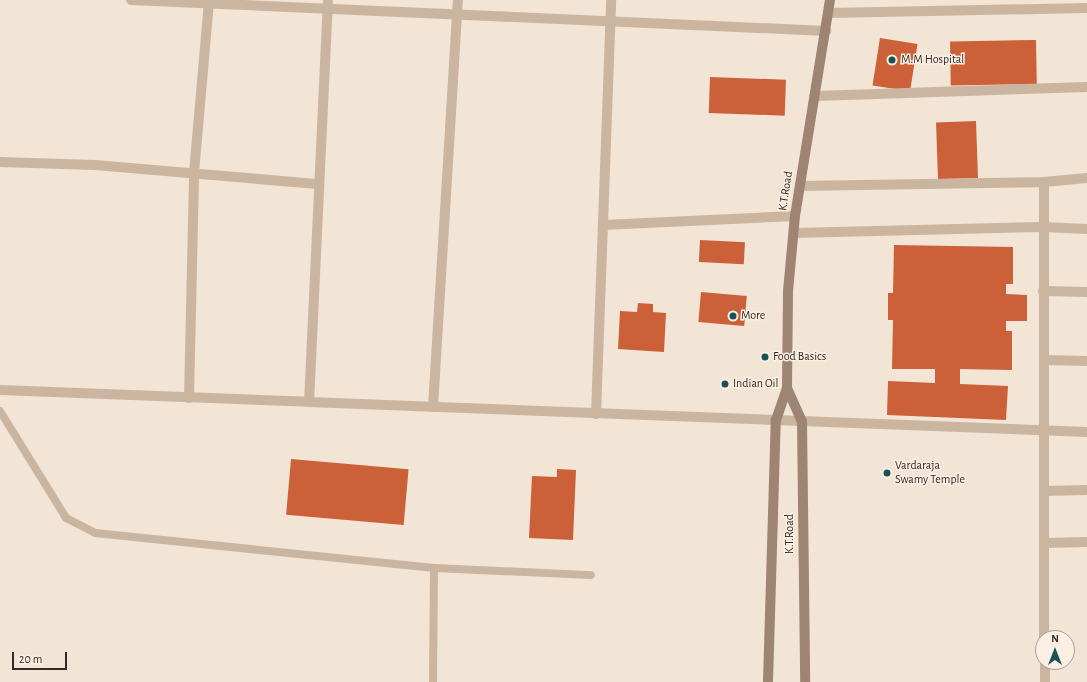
<!DOCTYPE html>
<html>
<head>
<meta charset="utf-8">
<style>
  body { margin:0 }
  #map { position:relative; width:1087px; height:682px; overflow:hidden; background:#f2e5d6; font-family:"Alegreya Sans",sans-serif }
  div>[style] { position:absolute }
  .building>* { inset:0; background:#cc6139; transform-origin:0 0 }
  .lane>* { height:8px; margin:-4px; padding:0 4px; transform-origin:4px; border-radius:4px; background:#cab5a1 }
  .street>* { height:10px; margin:-5px; padding:0 5px; transform-origin:5px; border-radius:5px; background:#cab5a1 }
  .secondary>* { height:10px; margin:-5px; padding:0 5px; transform-origin:5px; border-radius:5px; background:#9d8473 }
  .dots>* { width:11px; height:11px; translate:-50% -50%; box-sizing:border-box; border:2px solid #faefe2; border-radius:50% }
  span { translate:-50% -50%; white-space:nowrap; text-align:center; line-height:1.15; -webkit-text-stroke:3px #faefe2; paint-order:stroke }
  .poi-label { font-size:12px; color:#342a24 }
  .left { translate:0 -50%; text-align:left }
  .street-label { font-size:12px; color:#342a24 }
  .north { position:absolute; left:1035px; top:630px; width:40px; height:40px; box-sizing:border-box; background:#faefe2; border:1px solid #aba096; border-radius:50%; rotate:0deg; font-size:11px; font-weight:700; line-height:16px; text-align:center; color:#342a24 }
  .north::after { content:''; display:block; margin:auto; width:14px; height:18px; background:#195157; clip-path:polygon(50% 0,100% 100%,50% 72%,0 100%) }
  .scale { position:absolute; left:12px; top:652px; width:55px; height:18px; box-sizing:border-box; border:2px solid #342a24; border-top:0; padding-left:5px; font-size:12px; line-height:14px; white-space:nowrap; color:#342a24; -webkit-text-stroke:3px #faefe2; paint-order:stroke }
</style>
</head>
<body>
<div id="map">
  <div class="building">
    <i style="left:880px;top:38px;width:38px;height:48px;rotate:9deg"></i>
    <i style="left:1036px;top:40px;width:44px;height:86px;rotate:89deg"></i>
    <i style="left:710px;top:77px;width:76px;height:36px;rotate:2deg"></i>
    <i style="left:976px;top:121px;width:57px;height:40px;rotate:88deg"></i>
    <i style="left:700px;top:240px;width:45px;height:22px;rotate:3deg"></i>
    <i style="clip-path:polygon(894px 245px,1013px 247px,1013px 284px,1006px 284px,1006px 294px,1027px 295px,1027px 321px,1006px 321px,1006px 331px,1012px 331px,1012px 370px,960px 369px,960px 384px,1008px 386px,1006px 420px,887px 415px,888px 381px,935px 383px,935px 369px,892px 369px,893px 320px,888px 320px,888px 293px,893px 293px)"></i>
    <i style="left:701px;top:292px;width:46px;height:30px;rotate:5deg"></i>
    <i style="clip-path:polygon(638px 303px,653px 304px,653px 312px,666px 313px,664px 352px,618px 349px,620px 311px,637px 312px)"></i>
    <i style="left:291px;top:459px;width:118px;height:56px;rotate:5deg"></i>
    <i style="clip-path:polygon(557px 469px,576px 470px,573px 540px,529px 538px,532px 476px,557px 477px)"></i>
  </div>
  <div class="lane">
    <i style="left:0;top:411px;width:126px;rotate:58.3deg"></i>
    <i style="left:66px;top:518px;width:33px;rotate:27deg"></i>
    <i style="left:95px;top:533px;width:341px;rotate:5.9deg"></i>
    <i style="left:434px;top:568px;width:157px;rotate:2.6deg"></i>
    <i style="left:433px;top:682px;width:114px;rotate:-89.5deg"></i>
  </div>
  <div class="street">
    <i style="left:131px;top:0;width:696px;rotate:2.55deg"></i>
    <i style="left:328px;top:0;width:402px;rotate:92.7deg"></i>
    <i style="left:309px;top:402px;width:779px;rotate:2.21deg"></i>
    <i style="left:828px;top:13px;width:259px;rotate:-1.1deg"></i>
    <i style="left:816px;top:96px;width:271px;rotate:-1.9deg"></i>
    <i style="left:0;top:162px;width:95px;rotate:1.8deg"></i>
    <i style="left:95px;top:165px;width:224px;rotate:4.9deg"></i>
    <i style="left:1044px;top:182px;width:456px;rotate:90deg"></i>
    <i style="left:800px;top:186px;width:244px;rotate:-0.9deg"></i>
    <i style="left:1044px;top:182px;width:43px;rotate:-5.3deg"></i>
    <i style="left:603px;top:225px;width:192px;rotate:-2.7deg"></i>
    <i style="left:794px;top:233px;width:249px;rotate:-1.4deg"></i>
    <i style="left:1043px;top:227px;width:44px;rotate:2.6deg"></i>
    <i style="left:1043px;top:291px;width:44px;rotate:1.3deg"></i>
    <i style="left:1044px;top:360px;width:43px;rotate:1.3deg"></i>
    <i style="left:0;top:390px;width:309px;rotate:2.2deg"></i>
    <i style="left:189px;top:398px;width:225px;rotate:-88.7deg"></i>
    <i style="left:194px;top:173px;width:174px;rotate:-85deg"></i>
    <i style="left:433px;top:407px;width:408px;rotate:-86.5deg"></i>
    <i style="left:596px;top:414px;width:414px;rotate:-87.9deg"></i>
    <i style="left:1044px;top:491px;width:43px;rotate:-1.3deg"></i>
    <i style="left:1044px;top:543px;width:43px;rotate:-1.3deg"></i>
    <i style="left:1045px;top:662px;width:20px;rotate:90deg"></i>
  </div>
  <div class="secondary">
    <i style="left:787px;top:388px;width:36px;rotate:66deg"></i>
    <i style="left:802px;top:421px;width:261px;rotate:89.3deg"></i>
    <i style="left:768px;top:682px;width:262px;rotate:-88.3deg"></i>
    <i style="left:776px;top:420px;width:34px;rotate:-71deg"></i>
    <i style="left:787px;top:388px;width:97px;rotate:-89.4deg"></i>
    <i style="left:788px;top:291px;width:75px;rotate:-84.7deg"></i>
    <i style="left:795px;top:216px;width:219px;rotate:-80.8deg"></i>
  </div>
  <div class="dots">
    <i style="left:892px;top:60px;background:#195157"></i>
    <i style="left:733px;top:316px;background:#195157"></i>
    <i style="left:765px;top:357px;background:#195157"></i>
    <i style="left:725px;top:384px;background:#195157"></i>
    <i style="left:887px;top:473px;background:#195157"></i>
  </div>
  <div class="poi-label">
    <span class="left" style="left:901px;top:60px">M.M Hospital</span>
    <span class="left" style="left:741px;top:316px">More</span>
    <span class="left" style="left:773px;top:357px">Food Basics</span>
    <span class="left" style="left:733px;top:384px">Indian Oil</span>
    <span class="left" style="left:895px;top:473px">Vardaraja<br>Swamy Temple</span>
  </div>
  <div class="street-label">
    <span style="left:786px;top:191px;rotate:-81deg">K.T.Road</span>
    <span style="left:790px;top:534px;rotate:-90deg">K.T.Road</span>
  </div>
  <div class="north">N</div>
  <div class="scale">20 m</div>
</div>
</body>
</html>
